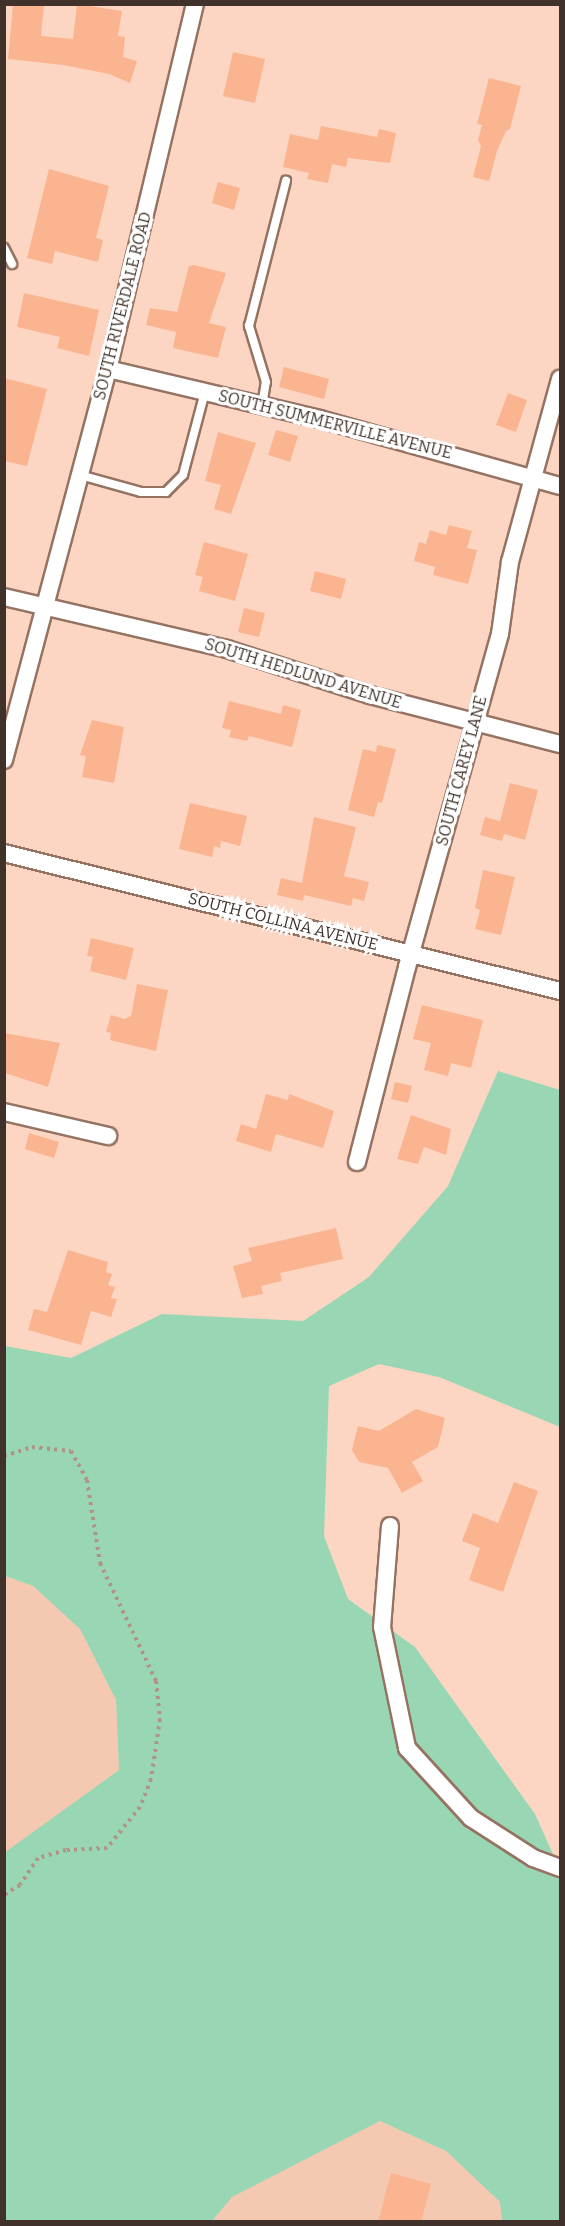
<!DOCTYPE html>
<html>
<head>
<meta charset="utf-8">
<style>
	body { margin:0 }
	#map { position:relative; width:565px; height:2226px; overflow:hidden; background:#fcd6c3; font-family:Bitter,serif }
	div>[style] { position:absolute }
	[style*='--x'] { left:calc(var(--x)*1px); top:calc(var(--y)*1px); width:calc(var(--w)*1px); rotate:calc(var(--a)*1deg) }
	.built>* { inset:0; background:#f4c8b1 }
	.green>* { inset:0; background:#99d6b3 }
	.building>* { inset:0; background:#fab590 }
	.path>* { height:4px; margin-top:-2px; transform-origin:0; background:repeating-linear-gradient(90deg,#b09385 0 3px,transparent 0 7.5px) }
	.roads { filter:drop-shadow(2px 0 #957362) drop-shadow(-2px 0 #957362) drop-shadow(0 2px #957362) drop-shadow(0 -2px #957362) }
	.lane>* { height:8px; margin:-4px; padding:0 4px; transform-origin:4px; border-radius:4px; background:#fff }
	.street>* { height:16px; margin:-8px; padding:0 8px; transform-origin:8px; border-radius:8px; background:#fff }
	span { translate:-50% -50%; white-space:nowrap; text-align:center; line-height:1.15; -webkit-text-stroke:6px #fff; paint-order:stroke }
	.street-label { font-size:16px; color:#40322a }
	.frame { position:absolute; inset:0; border:6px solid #40322a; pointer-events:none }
</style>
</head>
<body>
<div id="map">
	<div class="built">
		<div style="clip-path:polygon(4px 1576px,33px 1586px,80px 1629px,116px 1700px,119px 1770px,5px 1853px)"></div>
		<div style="clip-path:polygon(380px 2121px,446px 2151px,500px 2202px,502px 2221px,212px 2222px,231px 2197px)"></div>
	</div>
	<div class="green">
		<div style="clip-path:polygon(498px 1071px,560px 1090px,560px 1427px,439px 1377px,379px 1364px,329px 1386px,324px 1536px,348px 1599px,415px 1647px,535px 1814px,560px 1870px,560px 2221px,502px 2221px,500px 2202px,446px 2151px,380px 2121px,232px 2197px,212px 2221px,5px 2221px,4px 1853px,119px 1770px,116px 1700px,80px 1629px,33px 1586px,5px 1576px,5px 1346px,71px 1358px,162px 1314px,303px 1321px,369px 1277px,448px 1186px)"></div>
	</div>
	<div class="building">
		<div style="clip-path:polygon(13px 4px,44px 4px,41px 36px,73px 39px,77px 4px,122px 11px,118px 36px,125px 37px,123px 57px,137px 61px,130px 83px,109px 74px,63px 65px,8px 59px)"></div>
		<div style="clip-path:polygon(233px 52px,265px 59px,255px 103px,223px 96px)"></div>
		<div style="clip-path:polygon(489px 78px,521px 86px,510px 129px,506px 131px,497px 151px,489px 181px,473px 177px,481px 146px,478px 140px,482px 125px,477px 124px)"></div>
		<div style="clip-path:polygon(321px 126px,377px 137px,379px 129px,396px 133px,390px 163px,348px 158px,346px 167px,332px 164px,328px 183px,307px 179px,309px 173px,283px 167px,290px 134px,318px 140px)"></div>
		<div style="clip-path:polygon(49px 169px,109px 186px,96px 238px,103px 240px,98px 262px,55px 251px,52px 264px,27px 258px)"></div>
		<div style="clip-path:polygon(218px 182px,240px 188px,234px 210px,212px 203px)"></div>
		<div style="clip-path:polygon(194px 265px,226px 273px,209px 323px,226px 327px,218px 358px,173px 348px,176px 332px,146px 325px,150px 308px,177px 312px,189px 266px)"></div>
		<div style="clip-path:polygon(24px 293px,99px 310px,89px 356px,57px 348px,60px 337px,17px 327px)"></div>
		<div style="clip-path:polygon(284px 367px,329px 379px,324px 399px,279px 387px)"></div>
		<div style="clip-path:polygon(4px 378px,47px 389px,27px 466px,4px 461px)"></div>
		<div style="clip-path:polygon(508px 393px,527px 400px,516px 432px,496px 425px)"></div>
		<div style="clip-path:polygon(276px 430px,298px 436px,290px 462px,268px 455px)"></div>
		<div style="clip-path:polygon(218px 432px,256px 443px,231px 514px,214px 509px,221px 485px,205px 481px)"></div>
		<div style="clip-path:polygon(449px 525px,472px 531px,467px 548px,477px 550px,468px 584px,433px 575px,435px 567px,414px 561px,419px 542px,426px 544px,430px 530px,446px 535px)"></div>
		<div style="clip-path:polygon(204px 542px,248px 554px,235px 601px,199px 591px,203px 577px,195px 575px)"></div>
		<div style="clip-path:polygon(315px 571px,346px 579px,341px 599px,310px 591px)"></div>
		<div style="clip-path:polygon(244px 608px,265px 613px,259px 637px,238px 632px)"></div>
		<div style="clip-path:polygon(229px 701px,281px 714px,283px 705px,301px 710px,292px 747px,249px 736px,247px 741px,229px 737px,231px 730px,222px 728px)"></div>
		<div style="clip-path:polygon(92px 720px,124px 727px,114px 783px,82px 777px,86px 756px,80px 755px)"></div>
		<div style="clip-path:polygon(377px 745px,396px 749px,382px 803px,378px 802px,374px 817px,348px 810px,363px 749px,376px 752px)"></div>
		<div style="clip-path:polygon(510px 783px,538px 790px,525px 840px,504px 834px,502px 841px,480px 835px,485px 817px,500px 821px)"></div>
		<div style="clip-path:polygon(190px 803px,247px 816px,240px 846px,221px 841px,220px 848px,214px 846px,212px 857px,179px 849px)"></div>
		<div style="clip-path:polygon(314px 817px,356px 827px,344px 876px,369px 882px,364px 901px,353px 898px,351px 906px,304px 895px,303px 901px,277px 895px,281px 878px,302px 883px)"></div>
		<div style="clip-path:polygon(483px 870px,515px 877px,501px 935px,475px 929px,480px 910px,475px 908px)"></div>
		<div style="clip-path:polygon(91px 938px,134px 948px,126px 980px,90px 971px,93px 957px,87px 956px)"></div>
		<div style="clip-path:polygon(137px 984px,168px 990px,156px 1051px,110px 1040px,111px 1033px,106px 1032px,111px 1015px,125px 1019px,131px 1016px)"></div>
		<div style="clip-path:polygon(422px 1005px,483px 1020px,471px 1068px,451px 1063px,448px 1076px,424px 1070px,431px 1043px,413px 1039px)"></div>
		<div style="clip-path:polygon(4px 1033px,60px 1043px,48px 1087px,5px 1073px)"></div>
		<div style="clip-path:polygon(395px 1082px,412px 1086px,408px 1103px,391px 1099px)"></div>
		<div style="clip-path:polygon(266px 1094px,288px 1100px,289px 1094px,334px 1111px,323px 1148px,276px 1134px,271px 1152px,236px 1141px,241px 1124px,256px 1129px)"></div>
		<div style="clip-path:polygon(411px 1115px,451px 1129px,446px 1155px,424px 1147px,418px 1164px,397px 1159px)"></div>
		<div style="clip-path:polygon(29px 1133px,59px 1142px,54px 1158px,25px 1149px)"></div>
		<div style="clip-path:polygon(336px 1228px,343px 1259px,280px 1273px,282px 1281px,261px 1286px,263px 1294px,242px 1298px,233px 1266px,252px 1261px,248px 1248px)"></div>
		<div style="clip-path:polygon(68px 1250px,108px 1262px,106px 1272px,112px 1274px,108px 1285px,115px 1287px,111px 1298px,117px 1299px,111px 1317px,91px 1311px,81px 1345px,28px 1330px,34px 1309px,47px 1312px)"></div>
		<div style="clip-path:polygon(416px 1409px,445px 1418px,438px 1447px,412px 1462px,423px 1481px,402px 1493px,388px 1468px,359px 1462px,352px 1450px,358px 1426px,379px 1431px)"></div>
		<div style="clip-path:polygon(514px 1482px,538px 1491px,503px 1592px,469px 1580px,480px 1548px,462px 1541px,473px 1513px,498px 1523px)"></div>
		<div style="clip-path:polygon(391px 2173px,431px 2184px,421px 2222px,378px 2222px)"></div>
	</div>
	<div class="path">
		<div style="--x:4;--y:1456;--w:29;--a:-18"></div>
		<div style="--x:32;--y:1447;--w:39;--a:6"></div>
		<div style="--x:71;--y:1451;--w:33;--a:61"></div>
		<div style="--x:87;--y:1480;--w:84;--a:81.1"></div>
		<div style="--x:100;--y:1563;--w:131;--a:64.6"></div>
		<div style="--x:156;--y:1681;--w:38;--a:84"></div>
		<div style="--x:160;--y:1719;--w:61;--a:98.5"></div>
		<div style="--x:151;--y:1779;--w:30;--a:111"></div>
		<div style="--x:140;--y:1807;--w:53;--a:128.8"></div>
		<div style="--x:107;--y:1848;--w:41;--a:177.2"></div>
		<div style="--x:66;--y:1850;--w:29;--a:164"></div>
		<div style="--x:38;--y:1858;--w:32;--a:124"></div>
		<div style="--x:20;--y:1885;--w:19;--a:148"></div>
	</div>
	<div class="roads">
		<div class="lane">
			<div style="--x:4;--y:248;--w:18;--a:63"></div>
			<div style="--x:262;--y:406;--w:24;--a:-81"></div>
			<div style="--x:266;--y:382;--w:59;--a:-106.9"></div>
			<div style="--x:249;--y:326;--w:150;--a:-75.7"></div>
			<div style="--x:80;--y:475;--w:63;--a:15.6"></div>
			<div style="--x:141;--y:492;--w:25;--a:0"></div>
			<div style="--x:166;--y:492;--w:24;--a:-45"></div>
			<div style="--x:183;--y:475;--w:86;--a:-75.2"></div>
		</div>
		<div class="street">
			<div style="--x:108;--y:369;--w:218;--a:13.3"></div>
			<div style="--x:320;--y:419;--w:249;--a:15.6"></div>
			<div style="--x:4;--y:597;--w:229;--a:13.1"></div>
			<div style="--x:227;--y:649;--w:150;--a:17.8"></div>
			<div style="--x:370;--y:695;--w:196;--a:14.5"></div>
			<div style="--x:4;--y:760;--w:405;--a:-75.1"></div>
			<div style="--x:108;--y:369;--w:375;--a:-76.6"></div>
			<div style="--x:4;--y:853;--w:573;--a:13.94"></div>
			<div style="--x:4;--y:1112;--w:107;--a:13"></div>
			<div style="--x:357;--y:1162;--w:201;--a:-75.6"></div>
			<div style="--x:407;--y:967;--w:346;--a:-74.4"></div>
			<div style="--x:500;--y:634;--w:73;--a:-82.1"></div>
			<div style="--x:510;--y:562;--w:190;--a:-74.7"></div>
			<div style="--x:390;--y:1526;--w:101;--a:94.5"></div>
			<div style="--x:382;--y:1627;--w:124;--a:78.3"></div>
			<div style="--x:407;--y:1748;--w:95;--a:47.6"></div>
			<div style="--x:471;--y:1818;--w:74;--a:32.8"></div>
			<div style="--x:533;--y:1858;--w:29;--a:20"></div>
		</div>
	</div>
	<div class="street-label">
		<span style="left:123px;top:306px;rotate:-76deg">SOUTH RIVERDALE ROAD</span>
		<span style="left:335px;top:425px;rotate:14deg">SOUTH SUMMERVILLE AVENUE</span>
		<span style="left:303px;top:674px;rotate:17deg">SOUTH HEDLUND AVENUE</span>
		<span style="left:462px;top:771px;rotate:-75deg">SOUTH CAREY LANE</span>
		<span style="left:283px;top:922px;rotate:14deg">SOUTH COLLINA AVENUE</span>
	</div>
	<div class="frame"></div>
</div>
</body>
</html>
